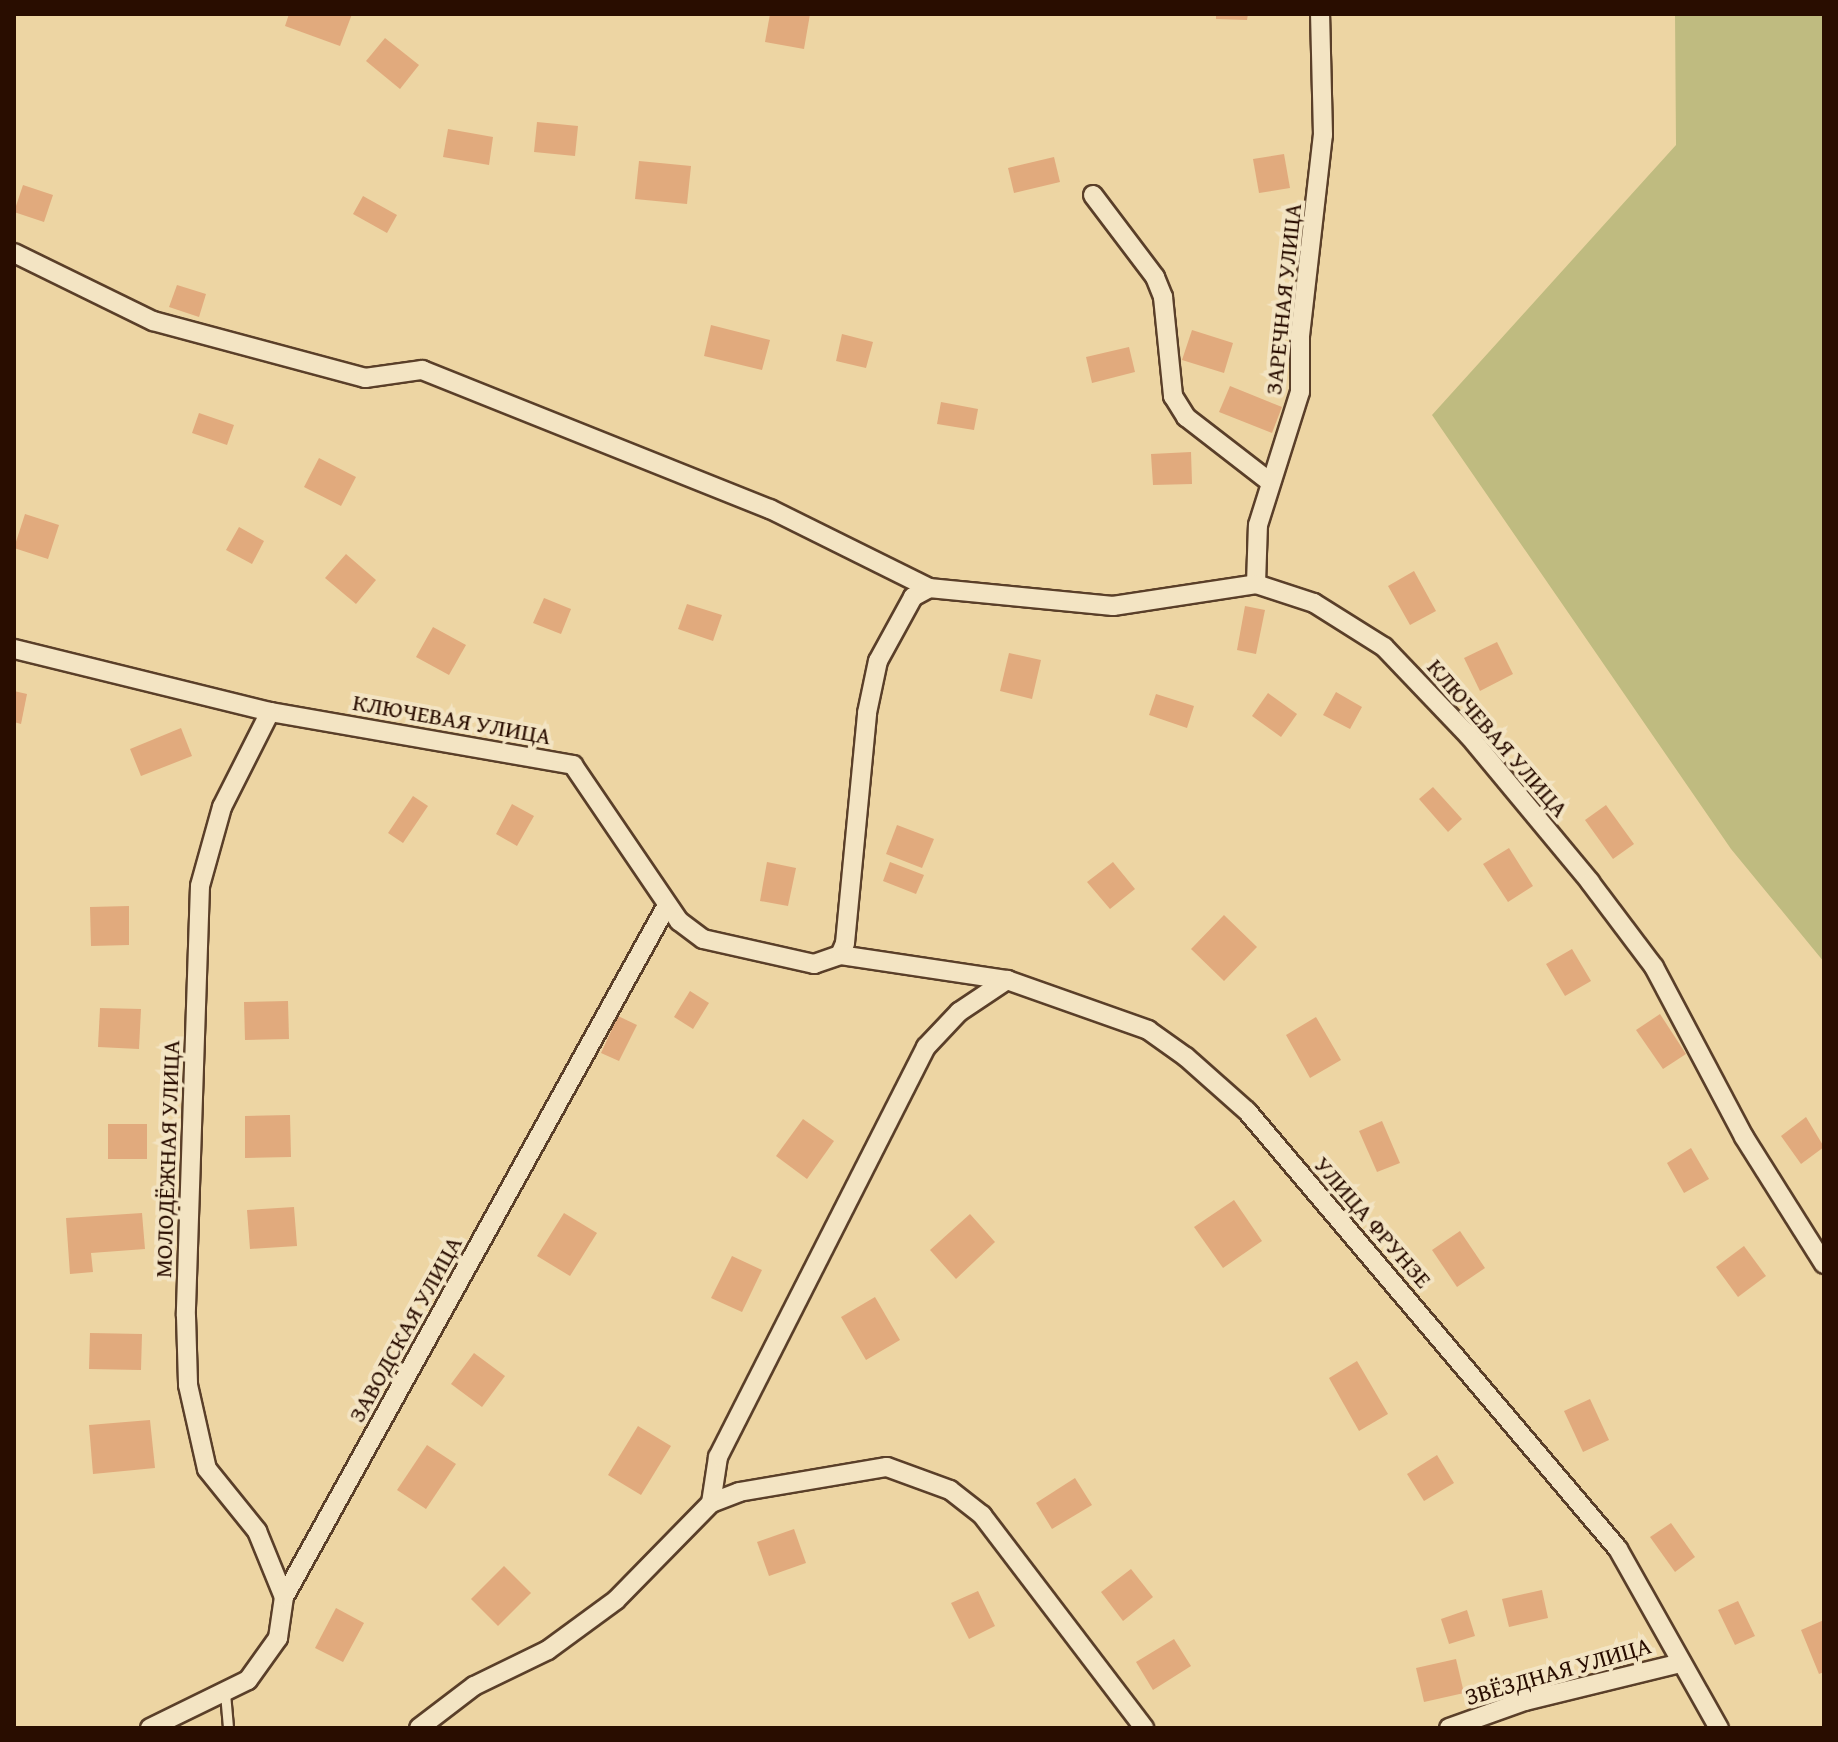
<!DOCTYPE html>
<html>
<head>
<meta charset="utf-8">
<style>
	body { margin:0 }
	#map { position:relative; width:1838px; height:1742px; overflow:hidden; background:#edd5a3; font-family:"Gentium Book Plus",serif }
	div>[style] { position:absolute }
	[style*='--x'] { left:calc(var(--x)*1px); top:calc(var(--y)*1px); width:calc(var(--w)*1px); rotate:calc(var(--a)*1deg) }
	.green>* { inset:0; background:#bfbb80 }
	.building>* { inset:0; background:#e1aa7d }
	.roads { filter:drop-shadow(2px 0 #5a3f29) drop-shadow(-2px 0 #5a3f29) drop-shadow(0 2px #5a3f29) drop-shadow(0 -2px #5a3f29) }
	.service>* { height:9px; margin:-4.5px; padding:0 4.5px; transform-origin:4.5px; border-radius:4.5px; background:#f3e4c3 }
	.minor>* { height:18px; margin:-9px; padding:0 9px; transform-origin:9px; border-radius:9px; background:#f3e4c3 }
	span { translate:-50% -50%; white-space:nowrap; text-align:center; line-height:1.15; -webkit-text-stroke:8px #f3e4c3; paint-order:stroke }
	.street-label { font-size:24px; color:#290d00 }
	.frame { position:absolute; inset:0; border:16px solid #290d00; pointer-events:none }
</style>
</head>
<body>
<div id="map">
	<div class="green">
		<div style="clip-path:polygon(1675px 14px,1824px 14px,1824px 962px,1731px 849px,1432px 415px,1676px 145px)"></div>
	</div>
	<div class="building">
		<div style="clip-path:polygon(289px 14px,352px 14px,340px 46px,285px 26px)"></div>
		<div style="clip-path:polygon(770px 14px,810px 14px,804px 49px,765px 42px)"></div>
		<div style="clip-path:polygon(1216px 14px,1248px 14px,1247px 20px,1216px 19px)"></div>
		<div style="clip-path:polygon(385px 38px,419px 65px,400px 89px,366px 61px)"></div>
		<div style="clip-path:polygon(537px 122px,578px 126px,575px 156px,534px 152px)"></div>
		<div style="clip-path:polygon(448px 129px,493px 137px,489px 165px,443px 157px)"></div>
		<div style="clip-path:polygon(1284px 154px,1290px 188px,1259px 193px,1253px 159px)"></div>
		<div style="clip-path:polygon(1054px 157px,1060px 182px,1014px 193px,1008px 168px)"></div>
		<div style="clip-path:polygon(639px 161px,691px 166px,687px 204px,635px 199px)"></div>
		<div style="clip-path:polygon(23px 185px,53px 195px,44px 222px,14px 212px)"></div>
		<div style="clip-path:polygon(363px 196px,397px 215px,387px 233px,353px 214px)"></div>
		<div style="clip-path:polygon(177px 285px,206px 294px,199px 317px,169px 307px)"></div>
		<div style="clip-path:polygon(711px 325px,770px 340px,762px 370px,704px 356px)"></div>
		<div style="clip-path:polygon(1192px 330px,1233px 343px,1224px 373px,1182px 360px)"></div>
		<div style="clip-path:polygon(842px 334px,873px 342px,866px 368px,836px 361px)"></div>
		<div style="clip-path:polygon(1129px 347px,1135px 372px,1092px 383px,1086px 357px)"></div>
		<div style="clip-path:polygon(1230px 386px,1282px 407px,1272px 433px,1219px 412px)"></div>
		<div style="clip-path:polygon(941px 402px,978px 409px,974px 430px,937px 424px)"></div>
		<div style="clip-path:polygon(199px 413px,234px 425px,227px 445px,192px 433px)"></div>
		<div style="clip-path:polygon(1191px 452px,1192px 484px,1153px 485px,1151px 454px)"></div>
		<div style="clip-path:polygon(319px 458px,356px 477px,341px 506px,304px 487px)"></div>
		<div style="clip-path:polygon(25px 514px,59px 525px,48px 559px,14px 548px)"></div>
		<div style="clip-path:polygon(239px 527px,264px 541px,252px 564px,226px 550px)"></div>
		<div style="clip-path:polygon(346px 554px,376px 580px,356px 604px,325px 578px)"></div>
		<div style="clip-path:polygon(1414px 571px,1436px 611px,1410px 625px,1388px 586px)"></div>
		<div style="clip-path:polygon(544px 598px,571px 609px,561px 634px,533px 623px)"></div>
		<div style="clip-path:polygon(687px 604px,722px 615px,713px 641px,678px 629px)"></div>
		<div style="clip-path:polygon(1245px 606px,1265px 610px,1256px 654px,1237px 650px)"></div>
		<div style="clip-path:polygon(433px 627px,466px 645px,449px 675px,416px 657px)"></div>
		<div style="clip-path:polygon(1497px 642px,1513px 674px,1480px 691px,1464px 658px)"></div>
		<div style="clip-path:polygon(1009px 653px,1041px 660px,1032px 699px,1000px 691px)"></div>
		<div style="clip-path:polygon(14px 691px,27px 694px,21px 724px,14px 722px)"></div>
		<div style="clip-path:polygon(1336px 692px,1362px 707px,1350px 729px,1323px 715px)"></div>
		<div style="clip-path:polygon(1268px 693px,1297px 714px,1281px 737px,1252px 716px)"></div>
		<div style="clip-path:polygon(1156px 694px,1194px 706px,1187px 728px,1149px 715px)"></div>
		<div style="clip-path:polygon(181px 728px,192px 756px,141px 776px,130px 749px)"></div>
		<div style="clip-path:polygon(1433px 787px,1462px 819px,1448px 832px,1419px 799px)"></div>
		<div style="clip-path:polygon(413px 796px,428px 806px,403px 843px,388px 833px)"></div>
		<div style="clip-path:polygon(512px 804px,534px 816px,517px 846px,496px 834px)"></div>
		<div style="clip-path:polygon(1606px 805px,1634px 844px,1613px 859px,1585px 820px)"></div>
		<div style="clip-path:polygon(897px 825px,934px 839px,922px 868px,886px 854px)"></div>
		<div style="clip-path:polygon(1509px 848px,1533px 886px,1508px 902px,1483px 864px)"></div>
		<div style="clip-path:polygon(767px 862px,796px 868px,788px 906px,760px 901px)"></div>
		<div style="clip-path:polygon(890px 862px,924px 875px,916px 894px,883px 881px)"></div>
		<div style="clip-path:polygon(1113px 862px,1135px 889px,1110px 909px,1087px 882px)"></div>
		<div style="clip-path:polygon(129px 906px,129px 945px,91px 946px,90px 907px)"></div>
		<div style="clip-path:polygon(1224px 915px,1257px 947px,1224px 981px,1191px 949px)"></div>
		<div style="clip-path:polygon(1572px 949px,1591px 981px,1565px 996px,1546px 964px)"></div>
		<div style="clip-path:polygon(690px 991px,709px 1003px,693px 1029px,674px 1017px)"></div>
		<div style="clip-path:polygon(288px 1001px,289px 1039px,245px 1040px,244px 1002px)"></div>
		<div style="clip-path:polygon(100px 1008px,141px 1009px,139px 1049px,98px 1047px)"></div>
		<div style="clip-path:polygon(1660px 1014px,1686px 1054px,1663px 1069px,1636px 1030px)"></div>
		<div style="clip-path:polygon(618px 1016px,637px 1025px,619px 1061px,601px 1053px)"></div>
		<div style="clip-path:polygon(1316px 1017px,1341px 1060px,1310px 1078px,1286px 1035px)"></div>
		<div style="clip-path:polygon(290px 1115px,291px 1157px,245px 1158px,245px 1116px)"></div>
		<div style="clip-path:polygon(1806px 1117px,1824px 1147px,1801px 1164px,1781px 1136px)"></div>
		<div style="clip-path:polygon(803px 1119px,834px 1141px,807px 1179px,776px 1156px)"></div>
		<div style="clip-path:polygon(1382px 1121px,1400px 1163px,1377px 1172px,1359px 1131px)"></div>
		<div style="clip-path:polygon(108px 1124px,147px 1124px,147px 1159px,108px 1159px)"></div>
		<div style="clip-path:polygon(1691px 1148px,1709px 1179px,1684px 1193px,1667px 1163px)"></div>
		<div style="clip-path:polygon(1234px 1200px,1262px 1241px,1223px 1268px,1194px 1227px)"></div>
		<div style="clip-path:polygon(294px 1207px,297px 1246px,250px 1249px,247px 1210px)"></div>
		<div style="clip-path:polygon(142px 1213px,145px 1249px,91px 1253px,93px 1272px,70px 1274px,66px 1218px)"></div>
		<div style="clip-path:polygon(564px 1213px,597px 1233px,570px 1276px,537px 1256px)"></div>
		<div style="clip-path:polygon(970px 1214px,995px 1242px,956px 1279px,930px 1250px)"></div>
		<div style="clip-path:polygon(1460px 1231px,1485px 1268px,1457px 1287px,1432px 1250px)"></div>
		<div style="clip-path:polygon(1744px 1246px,1766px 1276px,1738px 1297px,1716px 1267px)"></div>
		<div style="clip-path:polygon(732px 1256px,762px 1270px,742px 1312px,711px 1298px)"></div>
		<div style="clip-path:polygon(875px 1297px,900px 1340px,866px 1360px,841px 1317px)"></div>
		<div style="clip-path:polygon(90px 1333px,142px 1334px,141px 1370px,89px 1369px)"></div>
		<div style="clip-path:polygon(474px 1353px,505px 1376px,482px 1407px,451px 1384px)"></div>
		<div style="clip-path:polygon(1357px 1361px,1388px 1414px,1359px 1431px,1329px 1378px)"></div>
		<div style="clip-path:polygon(1590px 1399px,1609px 1440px,1583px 1452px,1564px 1411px)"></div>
		<div style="clip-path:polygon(150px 1420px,155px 1468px,93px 1474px,89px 1425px)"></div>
		<div style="clip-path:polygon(638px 1426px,671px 1446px,641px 1495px,608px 1475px)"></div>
		<div style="clip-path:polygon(427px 1445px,456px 1464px,426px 1509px,397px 1490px)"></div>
		<div style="clip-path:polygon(1437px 1455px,1454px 1483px,1424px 1501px,1407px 1474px)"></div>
		<div style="clip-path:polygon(1075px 1478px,1092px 1505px,1052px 1529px,1036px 1503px)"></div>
		<div style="clip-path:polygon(1671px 1523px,1695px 1557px,1675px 1572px,1650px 1537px)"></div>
		<div style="clip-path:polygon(794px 1529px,806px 1563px,769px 1576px,757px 1542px)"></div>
		<div style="clip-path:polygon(504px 1566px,531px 1593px,498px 1626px,471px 1599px)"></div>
		<div style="clip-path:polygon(1131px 1569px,1153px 1597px,1123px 1621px,1101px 1592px)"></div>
		<div style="clip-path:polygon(1542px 1590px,1548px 1618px,1509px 1627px,1502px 1599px)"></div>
		<div style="clip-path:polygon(978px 1591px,995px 1626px,969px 1639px,951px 1603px)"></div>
		<div style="clip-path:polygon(1738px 1601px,1755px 1636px,1735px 1645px,1718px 1610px)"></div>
		<div style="clip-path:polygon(336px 1608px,364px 1623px,343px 1662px,315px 1648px)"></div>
		<div style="clip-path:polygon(1467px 1610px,1475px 1636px,1449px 1644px,1441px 1619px)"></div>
		<div style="clip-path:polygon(1824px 1620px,1824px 1672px,1819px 1674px,1801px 1630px)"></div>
		<div style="clip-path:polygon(1174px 1639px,1191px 1666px,1153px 1690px,1136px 1662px)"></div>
		<div style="clip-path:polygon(1456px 1659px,1464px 1693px,1424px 1702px,1416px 1668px)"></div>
	</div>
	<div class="roads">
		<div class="service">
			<div style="--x:225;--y:1693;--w:35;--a:85"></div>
		</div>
		<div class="minor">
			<div style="--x:1093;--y:195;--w:103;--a:52.9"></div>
			<div style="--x:1155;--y:277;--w:22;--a:68"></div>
			<div style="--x:1163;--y:297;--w:100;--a:84.2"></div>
			<div style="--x:1173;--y:396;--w:25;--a:58"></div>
			<div style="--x:1186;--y:417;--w:106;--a:37.7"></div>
			<div style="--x:14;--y:253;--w:155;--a:26.1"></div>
			<div style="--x:153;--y:321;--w:220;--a:15"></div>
			<div style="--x:365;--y:378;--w:58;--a:-8"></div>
			<div style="--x:422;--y:370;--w:375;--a:21.8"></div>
			<div style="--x:770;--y:509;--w:178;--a:26.4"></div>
			<div style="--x:1256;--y:584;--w:59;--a:-88.1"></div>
			<div style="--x:1258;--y:525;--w:139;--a:-72.5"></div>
			<div style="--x:1300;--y:392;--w:56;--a:-90"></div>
			<div style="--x:1300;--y:336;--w:202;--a:-83.5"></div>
			<div style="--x:1323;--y:135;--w:121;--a:-91.4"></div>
			<div style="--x:14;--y:649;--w:264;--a:13.8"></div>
			<div style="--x:270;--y:712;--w:308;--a:9.9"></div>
			<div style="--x:573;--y:765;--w:189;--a:55.8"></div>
			<div style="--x:679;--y:921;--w:30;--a:37"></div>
			<div style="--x:703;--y:939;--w:114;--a:12.7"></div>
			<div style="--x:814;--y:964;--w:28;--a:-19"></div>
			<div style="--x:840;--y:955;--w:13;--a:-67"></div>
			<div style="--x:845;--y:943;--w:231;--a:-84.5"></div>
			<div style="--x:867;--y:713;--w:53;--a:-78.1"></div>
			<div style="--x:878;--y:661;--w:73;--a:-61.3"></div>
			<div style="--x:913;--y:597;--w:18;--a:-29"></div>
			<div style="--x:929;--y:588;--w:185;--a:5.6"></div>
			<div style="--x:1113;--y:606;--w:145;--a:-8.7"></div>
			<div style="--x:1256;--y:584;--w:61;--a:18.1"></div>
			<div style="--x:1314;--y:603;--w:83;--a:32.2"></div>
			<div style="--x:1384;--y:647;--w:123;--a:46.3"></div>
			<div style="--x:1469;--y:736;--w:190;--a:50.3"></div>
			<div style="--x:1590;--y:882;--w:106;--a:53"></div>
			<div style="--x:1654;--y:967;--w:192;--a:62.1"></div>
			<div style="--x:1744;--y:1137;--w:150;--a:57.8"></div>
			<div style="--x:270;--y:712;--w:106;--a:116.8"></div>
			<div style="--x:222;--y:807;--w:82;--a:105.6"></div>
			<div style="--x:200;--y:886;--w:430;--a:91.9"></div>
			<div style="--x:186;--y:1316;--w:69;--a:88.3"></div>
			<div style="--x:188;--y:1385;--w:86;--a:77.3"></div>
			<div style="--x:207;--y:1469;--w:80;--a:51.1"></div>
			<div style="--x:257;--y:1531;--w:71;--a:67.8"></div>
			<div style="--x:840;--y:955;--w:169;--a:8.5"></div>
			<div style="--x:1007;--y:980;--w:150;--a:19.5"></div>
			<div style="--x:1148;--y:1030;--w:47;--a:35.4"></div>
			<div style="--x:1186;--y:1057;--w:81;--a:41.5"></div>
			<div style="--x:1247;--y:1111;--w:574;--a:49.73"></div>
			<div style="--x:1618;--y:1549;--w:206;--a:60.6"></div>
			<div style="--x:711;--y:1503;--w:47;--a:-81.3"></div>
			<div style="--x:718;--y:1457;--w:460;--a:-63.1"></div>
			<div style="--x:926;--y:1047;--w:48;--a:-46.7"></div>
			<div style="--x:959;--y:1012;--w:58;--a:-33.7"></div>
			<div style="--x:150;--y:1728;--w:109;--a:-26.1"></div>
			<div style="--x:248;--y:1680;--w:52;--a:-54.5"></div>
			<div style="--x:278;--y:1638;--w:41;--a:-81.7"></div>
			<div style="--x:284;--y:1597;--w:789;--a:-61.03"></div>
			<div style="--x:419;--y:1728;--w:69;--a:-37.4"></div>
			<div style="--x:474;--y:1686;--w:82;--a:-25.9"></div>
			<div style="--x:548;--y:1650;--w:84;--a:-36.3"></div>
			<div style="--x:616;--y:1600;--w:136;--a:-45.6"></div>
			<div style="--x:711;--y:1503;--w:30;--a:-21"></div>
			<div style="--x:739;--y:1492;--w:150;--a:-9.6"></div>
			<div style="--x:887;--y:1467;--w:67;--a:20.1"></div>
			<div style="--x:950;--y:1490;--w:41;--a:38"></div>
			<div style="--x:982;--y:1515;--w:268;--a:52.7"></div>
			<div style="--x:1449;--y:1728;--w:81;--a:-19.6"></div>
			<div style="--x:1525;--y:1701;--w:161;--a:-13.7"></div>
		</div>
	</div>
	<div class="street-label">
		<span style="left:1283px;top:299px;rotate:-84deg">ЗАРЕЧНАЯ УЛИЦА</span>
		<span style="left:452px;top:719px;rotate:10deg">КЛЮЧЕВАЯ УЛИЦА</span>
		<span style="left:1498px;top:738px;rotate:49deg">КЛЮЧЕВАЯ УЛИЦА</span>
		<span style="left:167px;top:1159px;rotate:-88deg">МОЛОДЁЖНАЯ УЛИЦА</span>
		<span style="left:1373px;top:1222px;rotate:49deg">УЛИЦА ФРУНЗЕ</span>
		<span style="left:405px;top:1329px;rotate:-61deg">ЗАВОДСКАЯ УЛИЦА</span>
		<span style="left:1558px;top:1671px;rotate:-16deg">ЗВЁЗДНАЯ УЛИЦА</span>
	</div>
	<div class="frame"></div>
</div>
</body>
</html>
